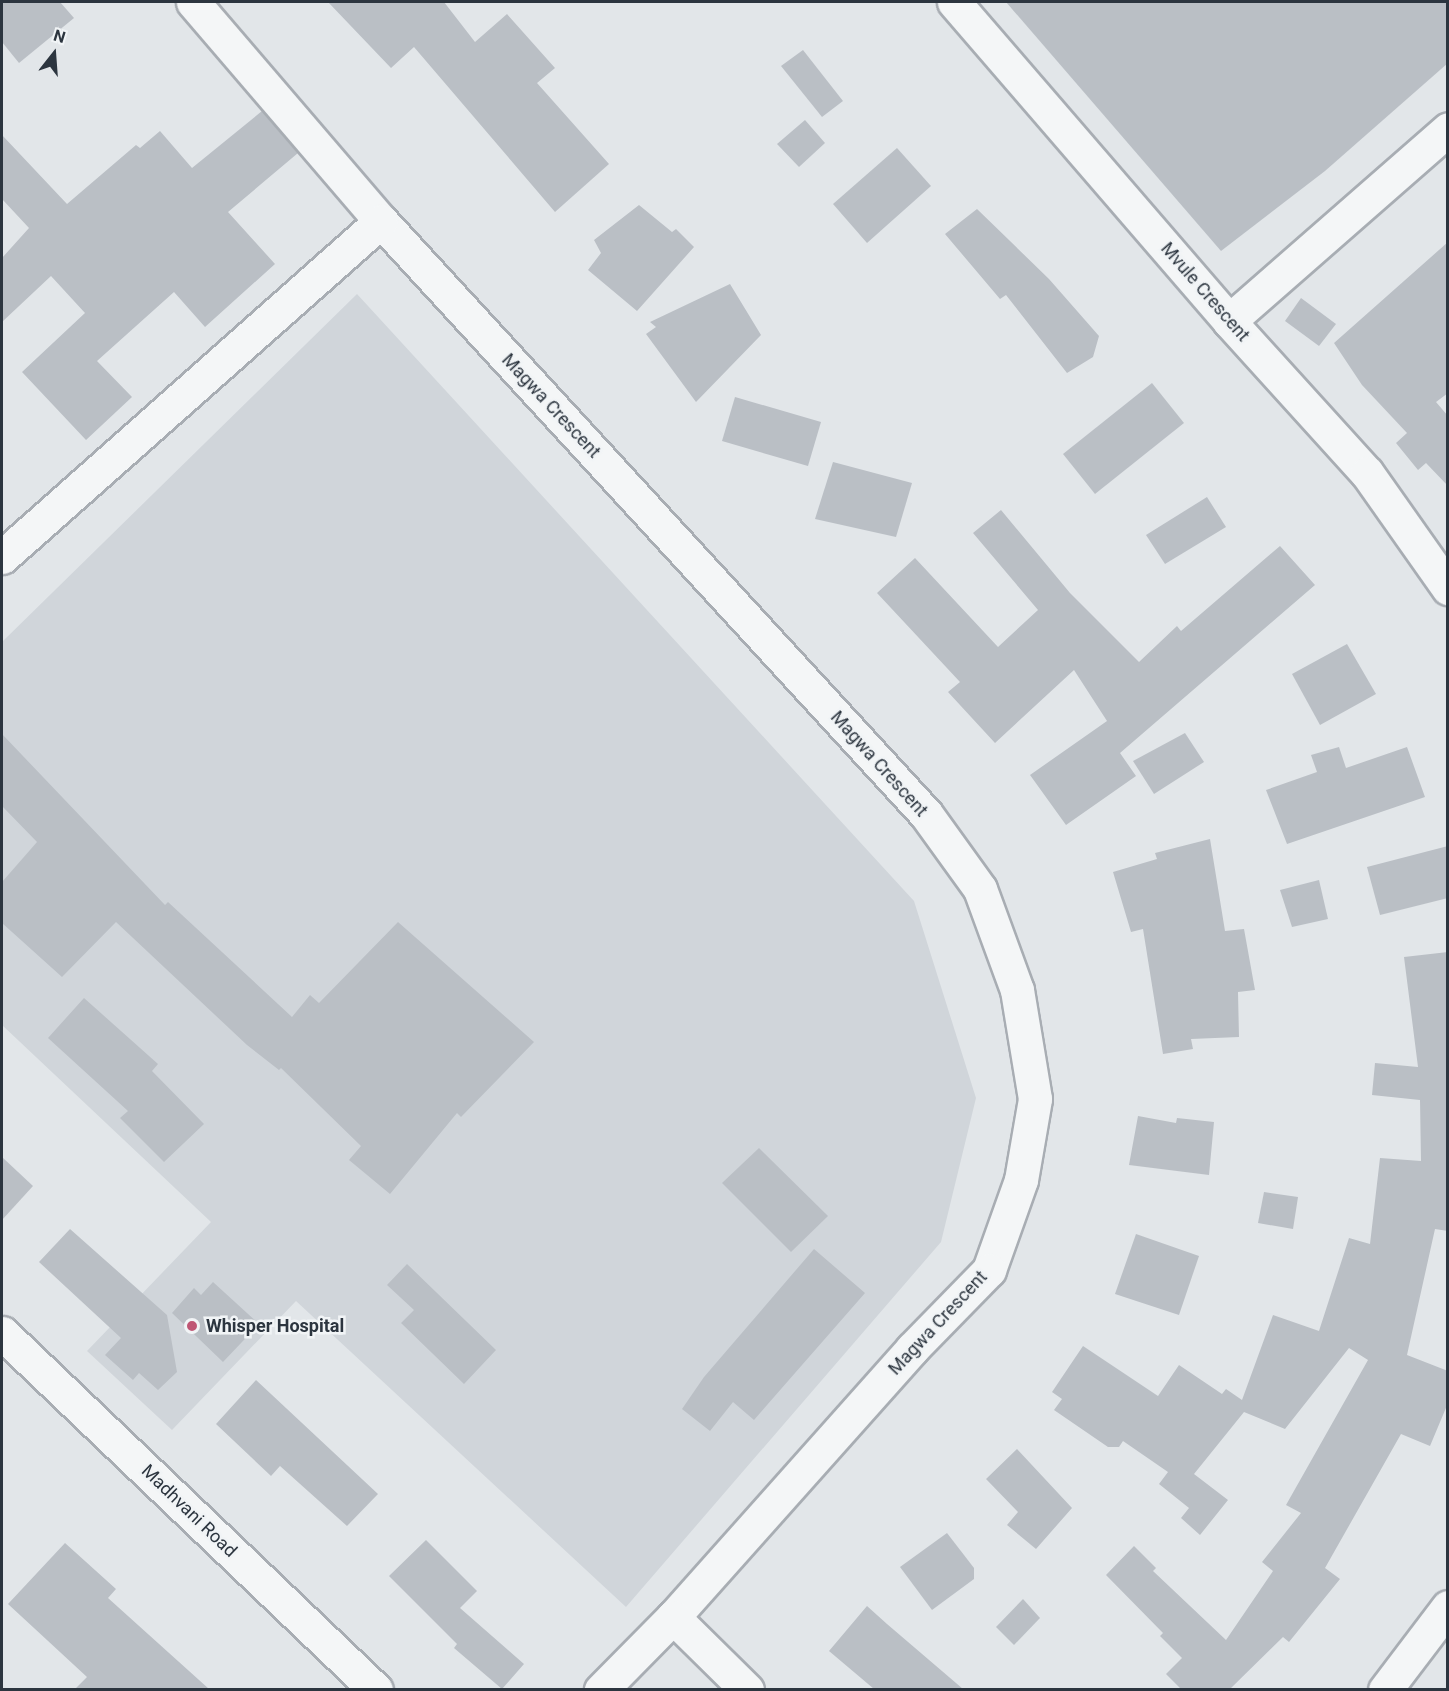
<!DOCTYPE html>
<html>
<head>
<meta charset="utf-8">
<style>
	body { margin:0 }
	#map { position:relative; width:1449px; height:1691px; overflow:hidden; background:#e2e6e9; font-family:Roboto,sans-serif }
	div>[style] { position:absolute }
	[style*='--x'] { left:calc(var(--x)*1px); top:calc(var(--y)*1px); width:calc(var(--w)*1px); rotate:calc(var(--a)*1deg) }
	.built>* { inset:0; background:#d0d5da }
	.building>* { inset:0; background:#babfc5 }
	.roads { filter:drop-shadow(2px 0 #a8adb3) drop-shadow(-2px 0 #a8adb3) drop-shadow(0 2px #a8adb3) drop-shadow(0 -2px #a8adb3) }
	.minor>* { height:33px; margin:-16.5px; padding:0 16.5px; transform-origin:16.5px; border-radius:16.5px; background:#f4f6f7 }
	.dots>* { width:16px; height:16px; translate:-50% -50%; box-sizing:border-box; border:3px solid #f1f4f6; border-radius:50% }
	span { translate:-50% -50%; white-space:nowrap; text-align:center; line-height:1.15; -webkit-text-stroke:5px #f1f4f6; paint-order:stroke }
	.street-label { font-size:18px; color:#2c353f }
	.poi-label { font-size:18px; color:#2c353f; font-weight:700 }
	.left { translate:0 -50%; text-align:left }
	.frame { position:absolute; inset:0; border:3px solid #2c353f; pointer-events:none }
	.north { position:absolute; left:24px; top:24px; width:60px; height:60px; -webkit-text-stroke:4px #f1f4f6; paint-order:stroke; rotate:17deg; font-size:16px; font-weight:700; line-height:24px; text-align:center; color:#2c353f }
	.north::after { content:''; display:block; margin:auto; width:21px; height:27px; background:#2c353f; clip-path:polygon(50% 0,100% 100%,50% 72%,0 100%) }
</style>
</head>
<body>
<div id="map">
	<div class="built">
		<div style="clip-path:polygon(357px 294px,914px 901px,976px 1098px,941px 1242px,626px 1607px,296px 1301px,172px 1430px,87px 1351px,211px 1222px,2px 1025px,2px 642px)"></div>
	</div>
	<div class="building">
		<div style="clip-path:polygon(2px 2px,60px 2px,74px 18px,19px 63px,2px 42px)"></div>
		<div style="clip-path:polygon(328px 2px,444px 2px,475px 42px,507px 14px,555px 68px,537px 83px,609px 164px,555px 212px,414px 47px,391px 68px)"></div>
		<div style="clip-path:polygon(1006px 2px,1448px 2px,1448px 63px,1325px 171px,1221px 251px)"></div>
		<div style="clip-path:polygon(803px 50px,843px 101px,822px 117px,781px 66px)"></div>
		<div style="clip-path:polygon(262px 111px,298px 153px,228px 212px,275px 264px,205px 327px,174px 292px,97px 361px,132px 397px,86px 440px,22px 372px,85px 313px,51px 276px,2px 322px,2px 258px,29px 228px,2px 199px,2px 135px,67px 204px,136px 145px,140px 148px,160px 131px,192px 168px)"></div>
		<div style="clip-path:polygon(805px 120px,825px 143px,799px 167px,777px 144px)"></div>
		<div style="clip-path:polygon(897px 148px,931px 186px,867px 243px,833px 204px)"></div>
		<div style="clip-path:polygon(639px 205px,672px 232px,676px 229px,694px 247px,637px 311px,588px 270px,601px 253px,594px 240px)"></div>
		<div style="clip-path:polygon(977px 209px,1049px 279px,1099px 336px,1093px 357px,1067px 373px,1006px 295px,1000px 299px,945px 234px)"></div>
		<div style="clip-path:polygon(1448px 242px,1448px 393px,1436px 402px,1448px 416px,1448px 486px,1426px 463px,1418px 470px,1396px 443px,1407px 433px,1362px 385px,1334px 343px)"></div>
		<div style="clip-path:polygon(730px 284px,761px 335px,696px 402px,646px 334px,656px 327px,650px 322px)"></div>
		<div style="clip-path:polygon(1301px 298px,1336px 324px,1319px 346px,1285px 321px)"></div>
		<div style="clip-path:polygon(1152px 383px,1184px 423px,1095px 494px,1063px 454px)"></div>
		<div style="clip-path:polygon(735px 397px,821px 422px,808px 466px,722px 441px)"></div>
		<div style="clip-path:polygon(833px 462px,912px 483px,896px 537px,815px 519px)"></div>
		<div style="clip-path:polygon(1207px 497px,1226px 527px,1165px 564px,1146px 535px)"></div>
		<div style="clip-path:polygon(1001px 510px,1070px 593px,1139px 662px,1177px 626px,1181px 631px,1280px 546px,1315px 585px,1120px 753px,1136px 776px,1066px 825px,1030px 775px,1107px 721px,1074px 670px,995px 743px,948px 692px,960px 682px,877px 593px,915px 558px,998px 647px,1038px 610px,973px 533px)"></div>
		<div style="clip-path:polygon(1347px 644px,1376px 694px,1320px 725px,1292px 674px)"></div>
		<div style="clip-path:polygon(1185px 733px,1204px 762px,1154px 794px,1133px 761px)"></div>
		<div style="clip-path:polygon(2px 734px,165px 905px,168px 902px,292px 1017px,310px 995px,319px 1003px,398px 922px,534px 1042px,461px 1117px,457px 1113px,390px 1194px,349px 1160px,361px 1146px,281px 1068px,279px 1070px,247px 1045px,116px 922px,62px 977px,2px 923px,2px 882px,37px 842px,2px 806px)"></div>
		<div style="clip-path:polygon(1339px 747px,1346px 768px,1407px 747px,1425px 797px,1287px 844px,1266px 790px,1317px 772px,1311px 755px)"></div>
		<div style="clip-path:polygon(1210px 839px,1225px 931px,1244px 929px,1255px 990px,1238px 992px,1239px 1037px,1191px 1039px,1193px 1049px,1163px 1054px,1143px 929px,1131px 932px,1113px 872px,1157px 859px,1155px 853px)"></div>
		<div style="clip-path:polygon(1448px 846px,1448px 898px,1380px 915px,1367px 867px)"></div>
		<div style="clip-path:polygon(1319px 880px,1328px 919px,1292px 927px,1280px 890px)"></div>
		<div style="clip-path:polygon(1448px 952px,1448px 1231px,1435px 1229px,1407px 1355px,1448px 1371px,1448px 1403px,1430px 1446px,1401px 1434px,1325px 1568px,1340px 1579px,1289px 1642px,1283px 1637px,1230px 1689px,1181px 1689px,1166px 1674px,1182px 1658px,1160px 1636px,1163px 1633px,1106px 1575px,1134px 1546px,1156px 1568px,1153px 1571px,1226px 1640px,1273px 1571px,1262px 1562px,1301px 1513px,1286px 1505px,1368px 1360px,1349px 1348px,1285px 1429px,1244px 1412px,1194px 1474px,1228px 1500px,1200px 1535px,1181px 1518px,1189px 1508px,1159px 1484px,1168px 1472px,1123px 1441px,1119px 1447px,1108px 1447px,1054px 1410px,1062px 1399px,1052px 1392px,1083px 1346px,1158px 1396px,1179px 1365px,1222px 1394px,1226px 1389px,1242px 1400px,1273px 1315px,1319px 1331px,1349px 1238px,1370px 1244px,1380px 1158px,1421px 1161px,1420px 1100px,1372px 1095px,1375px 1063px,1418px 1067px,1404px 957px)"></div>
		<div style="clip-path:polygon(84px 998px,158px 1064px,152px 1071px,204px 1124px,164px 1162px,120px 1118px,128px 1111px,48px 1038px)"></div>
		<div style="clip-path:polygon(1138px 1116px,1176px 1123px,1177px 1118px,1214px 1122px,1209px 1175px,1129px 1165px)"></div>
		<div style="clip-path:polygon(759px 1148px,828px 1216px,791px 1252px,722px 1183px)"></div>
		<div style="clip-path:polygon(2px 1157px,33px 1186px,2px 1220px)"></div>
		<div style="clip-path:polygon(1264px 1192px,1298px 1197px,1293px 1229px,1258px 1223px)"></div>
		<div style="clip-path:polygon(70px 1229px,167px 1315px,177px 1372px,158px 1390px,139px 1373px,133px 1380px,105px 1355px,121px 1338px,39px 1262px)"></div>
		<div style="clip-path:polygon(1136px 1234px,1199px 1256px,1179px 1315px,1115px 1294px)"></div>
		<div style="clip-path:polygon(814px 1249px,865px 1293px,754px 1420px,733px 1402px,710px 1431px,682px 1409px,704px 1377px)"></div>
		<div style="clip-path:polygon(407px 1264px,496px 1350px,464px 1384px,401px 1323px,414px 1310px,387px 1285px)"></div>
		<div style="clip-path:polygon(213px 1282px,259px 1324px,223px 1362px,172px 1313px,194px 1288px,201px 1295px)"></div>
		<div style="clip-path:polygon(256px 1380px,378px 1494px,347px 1526px,280px 1466px,271px 1476px,216px 1424px)"></div>
		<div style="clip-path:polygon(1017px 1449px,1072px 1508px,1036px 1549px,1007px 1525px,1018px 1512px,986px 1479px)"></div>
		<div style="clip-path:polygon(947px 1533px,974px 1568px,974px 1579px,932px 1610px,900px 1567px)"></div>
		<div style="clip-path:polygon(426px 1540px,477px 1591px,460px 1608px,524px 1664px,502px 1689px,454px 1648px,457px 1644px,389px 1576px)"></div>
		<div style="clip-path:polygon(65px 1543px,116px 1589px,108px 1598px,209px 1689px,75px 1689px,87px 1677px,8px 1604px)"></div>
		<div style="clip-path:polygon(1023px 1599px,1040px 1618px,1014px 1645px,996px 1627px)"></div>
		<div style="clip-path:polygon(867px 1606px,887px 1624px,963px 1689px,874px 1689px,829px 1651px)"></div>
	</div>
	<div class="roads">
		<div class="minor">
			<div style="--x:193;--y:2;--w:289;--a:49.4"></div>
			<div style="--x:381;--y:221;--w:805;--a:47.42"></div>
			<div style="--x:926;--y:814;--w:92;--a:54.2"></div>
			<div style="--x:980;--y:889;--w:108;--a:69.9"></div>
			<div style="--x:1017;--y:990;--w:110;--a:80.6"></div>
			<div style="--x:1035;--y:1099;--w:82;--a:99.8"></div>
			<div style="--x:1021;--y:1180;--w:96;--a:109.6"></div>
			<div style="--x:989;--y:1270;--w:110;--a:134.3"></div>
			<div style="--x:912;--y:1349;--w:359;--a:131.7"></div>
			<div style="--x:673;--y:1617;--w:103;--a:134.6"></div>
			<div style="--x:954;--y:2;--w:421;--a:49.2"></div>
			<div style="--x:1229;--y:321;--w:205;--a:47.8"></div>
			<div style="--x:1367;--y:473;--w:141;--a:54.8"></div>
			<div style="--x:1229;--y:321;--w:291;--a:-41.2"></div>
			<div style="--x:2;--y:557;--w:506;--a:-41.56"></div>
			<div style="--x:2;--y:1333;--w:517;--a:43.67"></div>
			<div style="--x:673;--y:1617;--w:104;--a:44.6"></div>
			<div style="--x:1385;--y:1690;--w:104;--a:-52.8"></div>
		</div>
	</div>
	<div class="dots">
		<div style="left:192px;top:1326px;background:#bf5674"></div>
	</div>
	<div class="street-label">
		<span style="left:1205px;top:292px;rotate:49deg">Mvule Crescent</span>
		<span style="left:551px;top:406px;rotate:47deg">Magwa Crescent</span>
		<span style="left:879px;top:764px;rotate:48deg">Magwa Crescent</span>
		<span style="left:938px;top:1323px;rotate:-47deg">Magwa Crescent</span>
		<span style="left:189px;top:1511px;rotate:44deg">Madhvani Road</span>
	</div>
	<div class="poi-label">
		<span class="left" style="left:206px;top:1326px">Whisper Hospital</span>
	</div>
	<div class="frame"></div>
	<div class="north">N</div>
</div>
</body>
</html>
